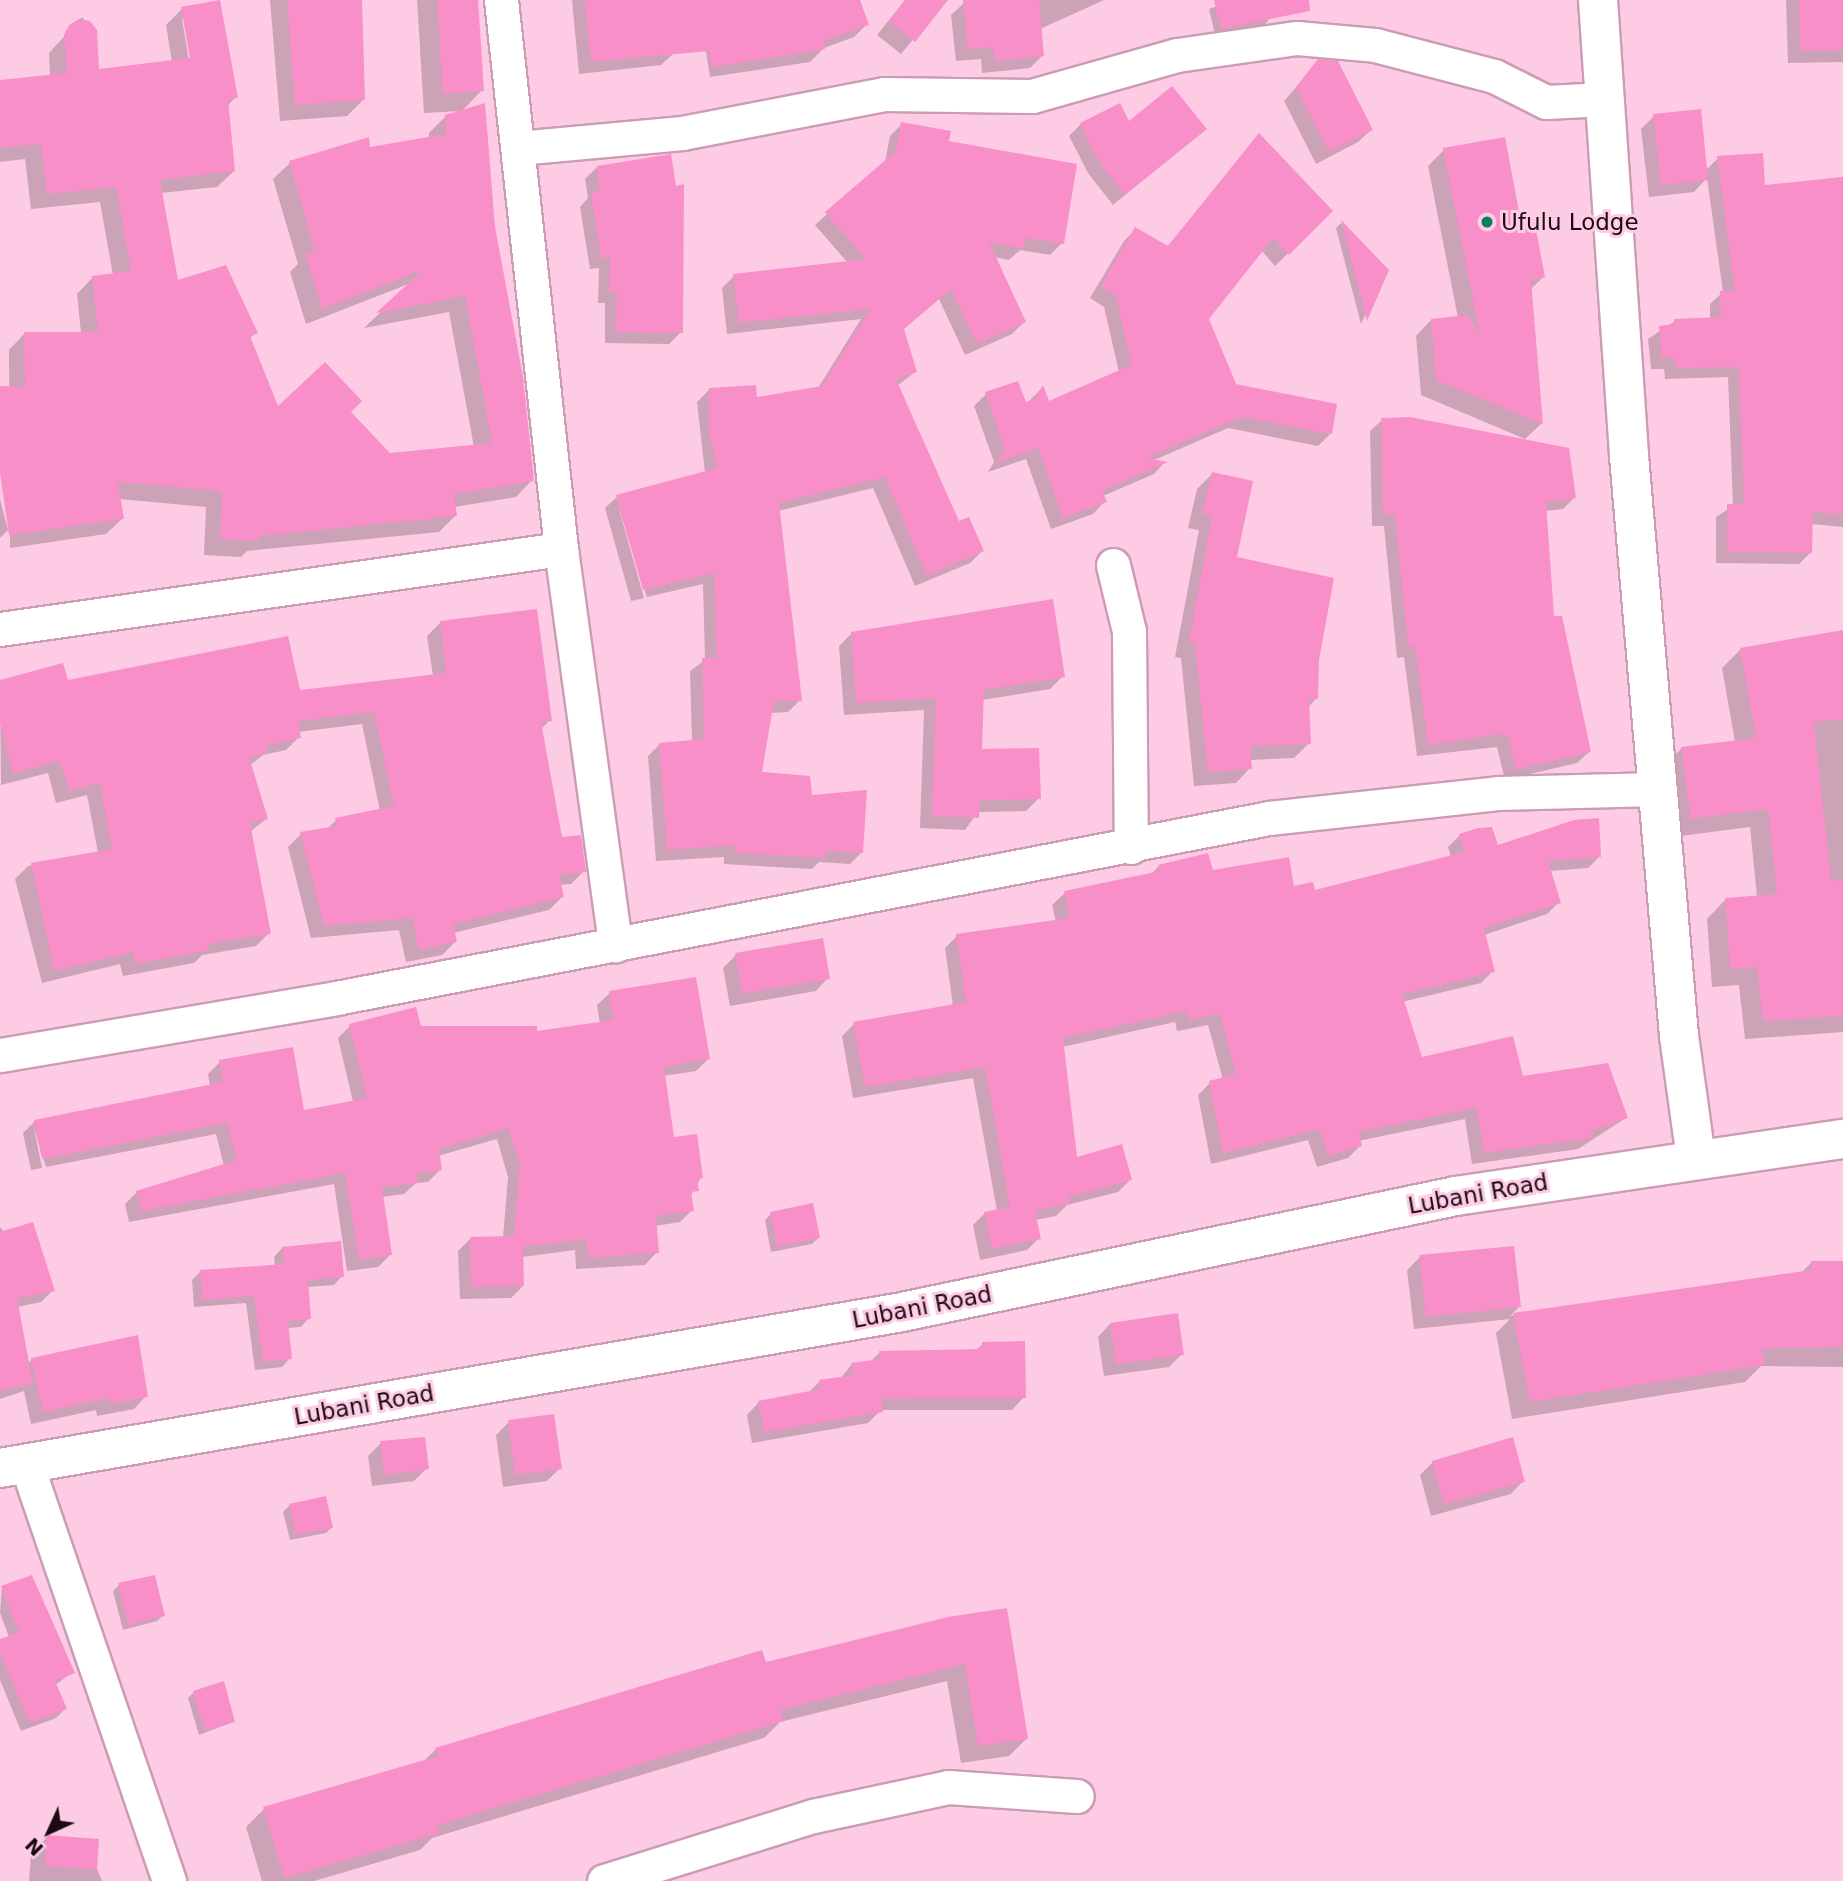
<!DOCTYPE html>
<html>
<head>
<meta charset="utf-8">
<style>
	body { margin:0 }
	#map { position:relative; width:1843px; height:1881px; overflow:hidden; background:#fecbe4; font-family:"DejaVu Sans",sans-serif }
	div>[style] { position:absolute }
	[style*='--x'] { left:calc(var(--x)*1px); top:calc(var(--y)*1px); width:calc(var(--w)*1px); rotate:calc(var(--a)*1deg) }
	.shadow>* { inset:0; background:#0003 }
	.building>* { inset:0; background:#f98fc8 }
	.roads { filter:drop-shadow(2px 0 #cc9cb4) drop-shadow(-2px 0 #cc9cb4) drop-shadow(0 2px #cc9cb4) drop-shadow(0 -2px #cc9cb4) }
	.street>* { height:33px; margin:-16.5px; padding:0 16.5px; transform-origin:16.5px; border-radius:16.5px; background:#fff }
	.secondary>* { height:38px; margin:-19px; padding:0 19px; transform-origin:19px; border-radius:19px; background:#fff }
	.dots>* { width:19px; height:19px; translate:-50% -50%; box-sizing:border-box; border:4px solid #fecbe4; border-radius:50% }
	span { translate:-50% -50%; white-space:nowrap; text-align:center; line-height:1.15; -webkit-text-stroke:6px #fecbe4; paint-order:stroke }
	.poi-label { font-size:23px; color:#1c0b14 }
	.left { translate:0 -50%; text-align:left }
	.street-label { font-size:23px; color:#1c0b14 }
	.north { position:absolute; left:14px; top:1797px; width:70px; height:70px; -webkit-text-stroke:5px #fecbe4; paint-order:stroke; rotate:225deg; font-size:19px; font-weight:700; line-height:28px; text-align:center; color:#1c0b14 }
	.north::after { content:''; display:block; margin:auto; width:24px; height:32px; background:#1c0b14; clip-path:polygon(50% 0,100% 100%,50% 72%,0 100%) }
</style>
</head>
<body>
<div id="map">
	<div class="shadow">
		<div style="clip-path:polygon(270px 0,361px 0,364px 99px,347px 116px,280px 121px)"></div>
		<div style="clip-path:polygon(417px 0,476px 0,482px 90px,462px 111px,424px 113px)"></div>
		<div style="clip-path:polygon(660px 0,673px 54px,661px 65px,579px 74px,572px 0)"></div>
		<div style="clip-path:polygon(698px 0,859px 0,867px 24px,854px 37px,824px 48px,810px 62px,710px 77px)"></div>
		<div style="clip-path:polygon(905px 0,946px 0,901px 54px,877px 35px)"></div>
		<div style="clip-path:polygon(993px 0,1104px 0,1040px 29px,1043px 55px,1030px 68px,982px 73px,981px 59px,956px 61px,951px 15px,964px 3px)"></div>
		<div style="clip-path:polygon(1234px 0,1264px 0,1268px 21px,1262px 27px,1215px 34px,1209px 9px)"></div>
		<div style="clip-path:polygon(1786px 0,1843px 0,1843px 62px,1788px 63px)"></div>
		<div style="clip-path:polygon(evenodd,182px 9px,236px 97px,227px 106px,234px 171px,217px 187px,161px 193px,177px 282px,256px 333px,249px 339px,277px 409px,348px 412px,389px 455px,474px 447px,449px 312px,364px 328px,411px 283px,306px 324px,290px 272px,298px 264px,273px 179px,290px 163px,429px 139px,429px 133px,446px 116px,493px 227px,532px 480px,516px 497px,454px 507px,455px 516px,439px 532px,247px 551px,241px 557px,204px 555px,206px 507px,119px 499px,123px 518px,106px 534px,10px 548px,9px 350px,25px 333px,81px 333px,77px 294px,93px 277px,113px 275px,100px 202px,31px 209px,25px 159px,0 162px,0 82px,50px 76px,49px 53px,82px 17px,97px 36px,97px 71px,172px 62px,166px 25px,182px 9px,182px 19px,185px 19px,194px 66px,190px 67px,182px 19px)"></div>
		<div style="clip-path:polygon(1319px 61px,1371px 130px,1358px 142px,1316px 164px,1284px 101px)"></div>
		<div style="clip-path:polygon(1654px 116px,1706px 170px,1718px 158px,1764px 187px,1843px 177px,1843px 527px,1811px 524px,1810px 553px,1799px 564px,1716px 563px,1716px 517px,1733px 506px,1728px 377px,1665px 379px,1664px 369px,1651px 369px,1648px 339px,1675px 321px,1710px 319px,1710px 304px,1723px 292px,1707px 178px,1694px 192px,1649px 197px,1641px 129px)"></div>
		<div style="clip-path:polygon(902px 124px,947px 143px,1062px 243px,1050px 255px,1020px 250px,1009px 260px,994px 257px,1024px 322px,1012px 334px,965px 355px,939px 299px,902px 330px,915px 372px,897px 386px,958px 524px,982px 551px,970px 563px,915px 586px,873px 488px,778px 511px,800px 700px,788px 712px,770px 713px,760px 774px,811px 797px,862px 852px,850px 864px,819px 862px,812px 869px,724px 864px,724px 857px,656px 861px,648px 756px,660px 744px,692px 742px,690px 671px,705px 660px,703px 584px,647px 597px,617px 502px,644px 598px,631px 601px,605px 508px,617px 497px,705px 473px,697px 402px,709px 390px,755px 399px,818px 388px,861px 319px,727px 334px,722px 288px,734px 276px,848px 263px,815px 225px,885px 162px,890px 136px)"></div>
		<div style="clip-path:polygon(1081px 124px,1129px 124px,1204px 129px,1113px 205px,1088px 173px,1069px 136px)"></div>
		<div style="clip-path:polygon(1259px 136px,1331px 211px,1275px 266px,1261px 250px,1207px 318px,1235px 386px,1330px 434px,1318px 446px,1228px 428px,1152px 461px,1164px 463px,1154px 474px,1103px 496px,1105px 501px,1093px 514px,1051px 529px,1026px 459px,988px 472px,994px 462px,974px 406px,986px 394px,1025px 405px,1042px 388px,1048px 403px,1119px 372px,1104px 307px,1090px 298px,1124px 241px,1136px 229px,1167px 247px)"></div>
		<div style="clip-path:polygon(1444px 150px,1519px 219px,1543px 277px,1530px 290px,1541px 424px,1525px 439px,1421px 395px,1416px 336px,1431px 320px,1458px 318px,1428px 166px)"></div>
		<div style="clip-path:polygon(597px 167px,681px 332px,669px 344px,605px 343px,605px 303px,598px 303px,599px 268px,590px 269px,580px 207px,588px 198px,585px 179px)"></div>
		<div style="clip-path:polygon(1341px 223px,1387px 270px,1361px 324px,1336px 228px)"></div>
		<div style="clip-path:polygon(1382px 420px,1575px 497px,1563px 509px,1545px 511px,1553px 618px,1589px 752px,1577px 763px,1505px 780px,1497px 747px,1417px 756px,1404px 657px,1397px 658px,1384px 526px,1372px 526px,1370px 431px)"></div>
		<div style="clip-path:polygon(1212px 474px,1235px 559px,1317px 660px,1317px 698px,1308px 707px,1309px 743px,1294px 758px,1250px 760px,1250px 768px,1236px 783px,1194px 786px,1181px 658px,1175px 657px,1199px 530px,1188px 528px,1197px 489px)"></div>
		<div style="clip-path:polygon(0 499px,8px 530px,0 538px)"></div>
		<div style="clip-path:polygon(440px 623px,550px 720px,541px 729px,561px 839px,584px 871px,571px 884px,560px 885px,562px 897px,549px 910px,453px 933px,455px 942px,442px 955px,406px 962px,399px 930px,311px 938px,288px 847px,301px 834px,327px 829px,336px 820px,380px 811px,362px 724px,298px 732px,299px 737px,286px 750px,263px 755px,250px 765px,266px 819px,250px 832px,269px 933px,256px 946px,202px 955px,194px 963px,123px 976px,120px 964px,42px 983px,15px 879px,28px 866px,98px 853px,87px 795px,56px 803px,48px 773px,1px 785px,0 681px,299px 692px,433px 676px,427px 636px)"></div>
		<div style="clip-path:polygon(852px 633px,1063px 676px,1050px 689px,982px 700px,980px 751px,1039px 798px,1026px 811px,978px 812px,965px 830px,920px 828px,924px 710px,844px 715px,839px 646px)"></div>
		<div style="clip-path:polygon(1843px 634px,1843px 1032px,1745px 1039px,1739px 985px,1712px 987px,1707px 919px,1725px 900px,1757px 897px,1750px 827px,1673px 837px,1663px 767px,1682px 748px,1735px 742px,1722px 668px,1741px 649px)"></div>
		<div style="clip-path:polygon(1460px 835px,1496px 847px,1600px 856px,1588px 868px,1549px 871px,1559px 902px,1547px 914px,1484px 935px,1493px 971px,1481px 983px,1402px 1002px,1421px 1059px,1522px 1078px,1626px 1118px,1578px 1149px,1472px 1164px,1465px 1119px,1358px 1141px,1360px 1146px,1348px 1158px,1317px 1167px,1308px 1140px,1211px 1164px,1198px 1095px,1210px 1083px,1223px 1080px,1208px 1025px,1177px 1031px,1175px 1022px,1062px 1047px,1076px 1159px,1130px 1180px,1118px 1192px,1067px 1205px,1056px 1216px,1035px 1220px,1039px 1238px,1027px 1250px,980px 1260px,973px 1225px,985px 1213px,997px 1211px,973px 1078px,853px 1098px,842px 1036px,854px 1024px,953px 1006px,945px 948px,957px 936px,1056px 922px,1052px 905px,1065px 893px,1150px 875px,1159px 866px,1313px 892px,1451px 857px,1448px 847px)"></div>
		<div style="clip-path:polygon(736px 955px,828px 978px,816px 991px,730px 1006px,723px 968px)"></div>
		<div style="clip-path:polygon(610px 993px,708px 1059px,696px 1071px,663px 1076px,673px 1139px,701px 1177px,690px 1197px,692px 1210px,680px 1222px,655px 1226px,657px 1252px,645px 1265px,576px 1269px,575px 1250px,522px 1257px,523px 1286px,511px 1298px,460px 1299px,458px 1251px,470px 1239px,503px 1238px,508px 1177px,497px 1139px,438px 1156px,440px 1170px,428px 1182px,416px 1183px,404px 1194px,382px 1197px,390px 1255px,378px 1267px,347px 1271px,334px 1184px,129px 1222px,125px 1204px,137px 1192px,224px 1166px,216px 1134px,46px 1167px,34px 1128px,42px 1168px,31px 1170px,23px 1133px,35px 1121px,210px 1086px,208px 1074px,220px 1062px,303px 1112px,353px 1102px,338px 1038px,350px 1026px,535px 1033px,600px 1024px,597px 1005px)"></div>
		<div style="clip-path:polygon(771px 1214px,818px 1238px,812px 1244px,771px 1252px,765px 1220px)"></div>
		<div style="clip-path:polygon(0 1227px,53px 1290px,41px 1302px,17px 1307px,28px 1364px,32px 1359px,146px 1396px,134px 1409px,97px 1416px,96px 1410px,31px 1424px,24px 1391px,0 1399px)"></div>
		<div style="clip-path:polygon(282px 1248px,342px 1276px,334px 1285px,307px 1287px,309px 1318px,301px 1327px,287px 1328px,290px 1358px,282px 1367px,255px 1370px,246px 1303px,194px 1307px,192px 1280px,201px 1271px,275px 1266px,274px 1257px)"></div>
		<div style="clip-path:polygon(1420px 1257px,1519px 1307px,1510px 1316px,1801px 1273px,1811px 1263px,1843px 1262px,1843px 1367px,1761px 1366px,1745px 1382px,1512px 1419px,1496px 1333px,1510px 1319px,1414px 1329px,1407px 1270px)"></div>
		<div style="clip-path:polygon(1110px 1324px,1182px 1354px,1169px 1367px,1104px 1376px,1098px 1337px)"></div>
		<div style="clip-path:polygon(983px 1344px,1024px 1397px,1012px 1410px,881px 1410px,868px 1423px,752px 1443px,747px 1415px,759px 1402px,808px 1393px,820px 1381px,840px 1379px,852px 1364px,870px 1362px,879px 1353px,975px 1351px)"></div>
		<div style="clip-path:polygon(509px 1422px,560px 1468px,547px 1481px,503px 1487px,496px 1435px)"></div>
		<div style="clip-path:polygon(381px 1443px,427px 1468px,414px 1481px,372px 1486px,368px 1456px)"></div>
		<div style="clip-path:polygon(1433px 1462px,1523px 1481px,1511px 1494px,1431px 1516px,1420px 1475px)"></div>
		<div style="clip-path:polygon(289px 1506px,332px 1527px,326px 1533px,290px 1540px,283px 1512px)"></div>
		<div style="clip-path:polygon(119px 1585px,163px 1615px,157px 1621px,123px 1630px,113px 1591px)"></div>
		<div style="clip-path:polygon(2px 1587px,73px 1672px,55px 1685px,65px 1709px,56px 1718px,21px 1731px,0 1680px,0 1640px,9px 1637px,0 1613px)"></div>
		<div style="clip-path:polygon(948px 1619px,1027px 1738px,1009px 1756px,961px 1763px,947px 1681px,780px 1722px,764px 1738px,432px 1838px,420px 1850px,314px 1881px,262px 1881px,246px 1827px,264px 1809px,424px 1761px,436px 1749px)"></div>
		<div style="clip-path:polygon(194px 1692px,233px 1722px,199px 1735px,188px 1698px)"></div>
		<div style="clip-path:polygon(47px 1837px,95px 1864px,102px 1881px,29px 1881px,31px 1854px)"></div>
	</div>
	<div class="building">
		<div style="clip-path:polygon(220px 0,238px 98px,228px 99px,235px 171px,160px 180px,178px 280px,226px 265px,258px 333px,250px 336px,278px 406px,325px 362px,362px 401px,351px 412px,390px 453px,492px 443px,465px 296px,376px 313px,423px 270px,322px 309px,306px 254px,315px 251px,289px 161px,369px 137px,370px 147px,446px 134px,445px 115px,485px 103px,495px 227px,523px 377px,534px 481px,454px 494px,457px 516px,259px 536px,259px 541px,220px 539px,222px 491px,118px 482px,124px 519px,9px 535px,0 473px,0 386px,25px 387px,24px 332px,98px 332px,92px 276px,131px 271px,116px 187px,47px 194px,41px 144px,0 148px,0 80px,67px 73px,64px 35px,69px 25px,79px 19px,90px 21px,97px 30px,99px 69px,190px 58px,181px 7px)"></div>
		<div style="clip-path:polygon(287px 0,362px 0,365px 100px,295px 105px)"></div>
		<div style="clip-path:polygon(437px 0,478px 0,484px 91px,443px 94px)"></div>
		<div style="clip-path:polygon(584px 0,860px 0,869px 25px,823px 41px,825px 49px,712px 67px,709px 51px,591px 62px)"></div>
		<div style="clip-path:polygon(905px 0,948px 0,915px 42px,889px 21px)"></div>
		<div style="clip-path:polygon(963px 0,1039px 0,1044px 56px,995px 61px,993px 47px,968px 49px)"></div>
		<div style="clip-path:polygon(1214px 0,1309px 0,1310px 11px,1221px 29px)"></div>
		<div style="clip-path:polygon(1799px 0,1843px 0,1843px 50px,1800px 51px)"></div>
		<div style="clip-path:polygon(1318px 59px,1338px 61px,1373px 130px,1329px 152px,1296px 87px)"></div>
		<div style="clip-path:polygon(1172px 86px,1207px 129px,1125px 195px,1099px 162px,1080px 123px,1120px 103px,1129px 121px)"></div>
		<div style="clip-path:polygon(1701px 109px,1708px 180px,1661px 185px,1653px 114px)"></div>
		<div style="clip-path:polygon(901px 122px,951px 131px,949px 141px,1077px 164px,1064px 244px,1025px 238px,1023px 249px,989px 242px,1026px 322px,977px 344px,951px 289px,904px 329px,917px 372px,896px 379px,959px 521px,969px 517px,984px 551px,927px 576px,885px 477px,779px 503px,802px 701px,774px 701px,762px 772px,810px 776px,812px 795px,867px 790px,863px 853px,825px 850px,826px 858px,735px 853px,735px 845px,667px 850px,659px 743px,704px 739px,702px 658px,717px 658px,714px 573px,643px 590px,616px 495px,717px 468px,709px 431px,709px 388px,756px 385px,757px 397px,822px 386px,871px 309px,739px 323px,733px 274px,866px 259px,825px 212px,896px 151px)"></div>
		<div style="clip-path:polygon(1259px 133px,1333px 211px,1289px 255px,1273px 238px,1209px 319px,1236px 384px,1337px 404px,1332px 434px,1241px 417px,1146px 458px,1168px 462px,1102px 491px,1107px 502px,1063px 518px,1038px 448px,997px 462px,1005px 449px,985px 392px,1018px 381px,1026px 402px,1034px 399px,1043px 385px,1049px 401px,1131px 365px,1116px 295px,1101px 286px,1135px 227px,1168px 246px)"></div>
		<div style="clip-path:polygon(1505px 137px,1520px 217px,1534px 219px,1545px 277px,1531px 280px,1543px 424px,1436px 380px,1431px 319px,1468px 315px,1480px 335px,1443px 148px)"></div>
		<div style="clip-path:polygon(1763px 153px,1765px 185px,1843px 177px,1843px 515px,1813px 512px,1812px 553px,1727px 552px,1727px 504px,1744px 504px,1739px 367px,1676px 368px,1675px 358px,1662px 358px,1659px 326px,1674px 324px,1674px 319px,1721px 317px,1720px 291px,1735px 291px,1717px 156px)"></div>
		<div style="clip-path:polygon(671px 154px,676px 186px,684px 184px,683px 333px,616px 332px,617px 292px,609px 292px,610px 257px,601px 258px,591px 193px,600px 191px,597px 166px)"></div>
		<div style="clip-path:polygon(1341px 220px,1389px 270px,1367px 321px)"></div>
		<div style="clip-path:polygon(1410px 417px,1569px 448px,1576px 498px,1546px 502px,1554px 616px,1562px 616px,1591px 752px,1516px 769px,1508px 736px,1502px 734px,1428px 745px,1415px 646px,1408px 647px,1395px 515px,1383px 515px,1381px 418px)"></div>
		<div style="clip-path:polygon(1212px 472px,1253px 481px,1237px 557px,1334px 578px,1319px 660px,1318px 699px,1309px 699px,1311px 744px,1250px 746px,1252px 769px,1208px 772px,1195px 644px,1189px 643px,1212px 516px,1202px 514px)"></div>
		<div style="clip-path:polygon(1053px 599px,1065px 677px,984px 690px,982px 749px,1039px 748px,1041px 799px,980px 800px,979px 818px,932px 816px,936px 698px,856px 703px,851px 632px)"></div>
		<div style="clip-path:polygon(537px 609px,552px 721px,541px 722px,562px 837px,581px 835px,586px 872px,559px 875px,564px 897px,453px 924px,457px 942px,419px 950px,412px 918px,324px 926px,300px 832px,337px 826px,335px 818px,394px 806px,374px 712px,298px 721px,301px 738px,266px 745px,268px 752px,249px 757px,268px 819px,250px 823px,271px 934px,207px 944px,209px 950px,135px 964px,133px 952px,54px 971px,31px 863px,112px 849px,100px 783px,69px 791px,60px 761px,13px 773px,0 722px,0 680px,63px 663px,68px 680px,288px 636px,300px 690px,446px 673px,440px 621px)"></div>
		<div style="clip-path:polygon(1843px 630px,1843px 719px,1814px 722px,1831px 881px,1843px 880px,1843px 1016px,1763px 1021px,1757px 967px,1730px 969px,1725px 898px,1777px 894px,1768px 809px,1691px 819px,1681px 747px,1756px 738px,1740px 648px)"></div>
		<div style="clip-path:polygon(1599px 818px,1601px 857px,1548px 861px,1561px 903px,1484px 928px,1495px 972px,1402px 994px,1422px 1057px,1513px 1036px,1523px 1076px,1608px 1063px,1628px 1118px,1591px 1131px,1592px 1138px,1484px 1153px,1476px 1108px,1358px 1132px,1362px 1146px,1328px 1156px,1320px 1129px,1223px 1153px,1209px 1081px,1236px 1074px,1220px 1014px,1189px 1020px,1187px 1011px,1063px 1038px,1077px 1157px,1122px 1144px,1132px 1180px,1069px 1197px,1070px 1204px,1035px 1211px,1041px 1239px,992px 1249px,984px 1212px,1010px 1207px,985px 1067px,865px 1087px,853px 1022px,966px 1002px,956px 934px,1069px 918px,1064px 891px,1160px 871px,1158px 865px,1208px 853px,1213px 870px,1289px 857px,1294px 886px,1313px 882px,1315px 890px,1464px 852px,1459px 834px,1478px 828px,1492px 827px,1498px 845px,1574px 820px)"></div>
		<div style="clip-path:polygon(823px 938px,830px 979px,742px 994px,735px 953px)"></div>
		<div style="clip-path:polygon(696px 977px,710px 1059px,664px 1067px,674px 1137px,697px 1134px,703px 1178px,697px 1179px,699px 1191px,691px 1192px,694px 1211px,656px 1216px,659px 1253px,588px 1258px,586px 1239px,523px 1247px,524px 1286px,471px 1287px,470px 1237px,514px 1236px,520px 1164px,508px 1128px,439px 1149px,442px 1170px,417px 1173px,418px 1183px,382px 1187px,392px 1255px,359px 1260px,345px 1173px,141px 1211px,136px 1191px,237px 1160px,227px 1123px,42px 1159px,34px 1120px,223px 1082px,219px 1060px,293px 1047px,304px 1110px,367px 1098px,349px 1024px,416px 1007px,421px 1026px,537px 1026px,537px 1031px,613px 1020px,609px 991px)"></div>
		<div style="clip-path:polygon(813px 1203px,820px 1238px,777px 1247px,770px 1212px)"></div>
		<div style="clip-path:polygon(33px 1222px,55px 1291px,17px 1298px,33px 1384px,0 1390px,0 1232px)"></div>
		<div style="clip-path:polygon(341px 1241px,344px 1277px,308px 1280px,311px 1319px,288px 1321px,292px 1359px,263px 1362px,254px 1296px,202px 1300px,200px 1270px,284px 1264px,282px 1247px)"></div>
		<div style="clip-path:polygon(1514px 1246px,1521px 1307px,1426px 1317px,1419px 1255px)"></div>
		<div style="clip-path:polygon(1811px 1261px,1843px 1261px,1843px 1347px,1762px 1348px,1765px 1365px,1530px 1402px,1513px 1313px,1811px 1270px)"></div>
		<div style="clip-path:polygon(1178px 1313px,1184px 1355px,1116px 1364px,1110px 1323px)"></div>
		<div style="clip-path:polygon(138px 1335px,148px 1397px,110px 1404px,109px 1398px,43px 1412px,31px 1358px)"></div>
		<div style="clip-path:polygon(1025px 1341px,1026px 1398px,881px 1399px,883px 1412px,764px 1432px,758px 1401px,820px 1389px,819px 1380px,853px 1375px,851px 1363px,880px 1359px,879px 1351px,982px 1349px,982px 1342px)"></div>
		<div style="clip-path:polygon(554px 1414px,562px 1469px,515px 1475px,508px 1420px)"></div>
		<div style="clip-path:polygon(425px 1437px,429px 1469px,384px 1475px,380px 1441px)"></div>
		<div style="clip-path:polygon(1513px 1437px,1525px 1482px,1444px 1504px,1432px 1461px)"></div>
		<div style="clip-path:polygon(326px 1496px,333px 1528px,296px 1535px,289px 1504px)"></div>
		<div style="clip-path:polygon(32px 1575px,75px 1673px,55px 1681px,67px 1709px,30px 1723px,0 1653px,0 1639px,19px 1632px,1px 1586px)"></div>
		<div style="clip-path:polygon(155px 1575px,165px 1616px,128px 1625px,118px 1583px)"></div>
		<div style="clip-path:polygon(1007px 1608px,1028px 1739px,978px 1746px,965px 1664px,780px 1710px,784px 1721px,438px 1825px,440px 1833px,284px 1878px,263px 1807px,438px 1756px,435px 1748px,762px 1650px,766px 1662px,948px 1617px)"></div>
		<div style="clip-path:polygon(224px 1681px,235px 1722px,205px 1731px,193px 1691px)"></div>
		<div style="clip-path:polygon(47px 1835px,99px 1839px,97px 1870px,45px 1866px)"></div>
	</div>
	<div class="roads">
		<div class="street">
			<div style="--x:501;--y:0;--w:552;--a:83.76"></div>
			<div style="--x:561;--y:549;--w:400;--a:82.2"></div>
			<div style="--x:518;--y:148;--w:165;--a:-5.2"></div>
			<div style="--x:682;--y:133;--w:206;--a:-10.9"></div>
			<div style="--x:884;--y:94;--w:148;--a:0.8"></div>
			<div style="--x:1032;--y:96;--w:151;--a:-15.8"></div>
			<div style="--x:1177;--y:55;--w:121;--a:-8.1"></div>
			<div style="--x:1297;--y:38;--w:78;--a:5.1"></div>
			<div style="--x:1375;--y:45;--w:123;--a:14.6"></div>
			<div style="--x:1494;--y:76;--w:58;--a:26.6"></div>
			<div style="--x:1546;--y:102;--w:59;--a:-2.9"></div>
			<div style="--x:1113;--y:565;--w:68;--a:76.4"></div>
			<div style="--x:1129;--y:631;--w:216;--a:89.5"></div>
			<div style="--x:0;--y:629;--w:567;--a:-8.12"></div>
			<div style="--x:0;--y:1055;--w:341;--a:-9.6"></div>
			<div style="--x:336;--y:998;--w:950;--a:-10.92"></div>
			<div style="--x:1269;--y:818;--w:230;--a:-6.2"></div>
			<div style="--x:1498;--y:793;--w:160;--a:-1.4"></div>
			<div style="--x:26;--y:1463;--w:442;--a:71.1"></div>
			<div style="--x:604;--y:1881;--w:219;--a:-17.3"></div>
			<div style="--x:813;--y:1816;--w:138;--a:-12.1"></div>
			<div style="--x:948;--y:1787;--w:129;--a:4"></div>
		</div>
		<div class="secondary">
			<div style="--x:1598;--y:0;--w:457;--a:86.1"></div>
			<div style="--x:1629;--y:456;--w:582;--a:85.07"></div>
			<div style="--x:1679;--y:1036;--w:124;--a:82.1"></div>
			<div style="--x:0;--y:1468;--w:915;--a:-9.81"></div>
			<div style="--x:902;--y:1312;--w:566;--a:-11.83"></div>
			<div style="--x:1456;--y:1196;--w:391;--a:-8.4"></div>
		</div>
	</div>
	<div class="dots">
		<div style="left:1487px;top:222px;background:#028161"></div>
	</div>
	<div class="poi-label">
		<span class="left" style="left:1501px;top:222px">Ufulu Lodge</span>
	</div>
	<div class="street-label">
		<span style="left:1478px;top:1194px;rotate:-10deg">Lubani Road</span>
		<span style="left:922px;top:1307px;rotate:-11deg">Lubani Road</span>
		<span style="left:364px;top:1405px;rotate:-10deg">Lubani Road</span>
	</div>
	<div class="north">N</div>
</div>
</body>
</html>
